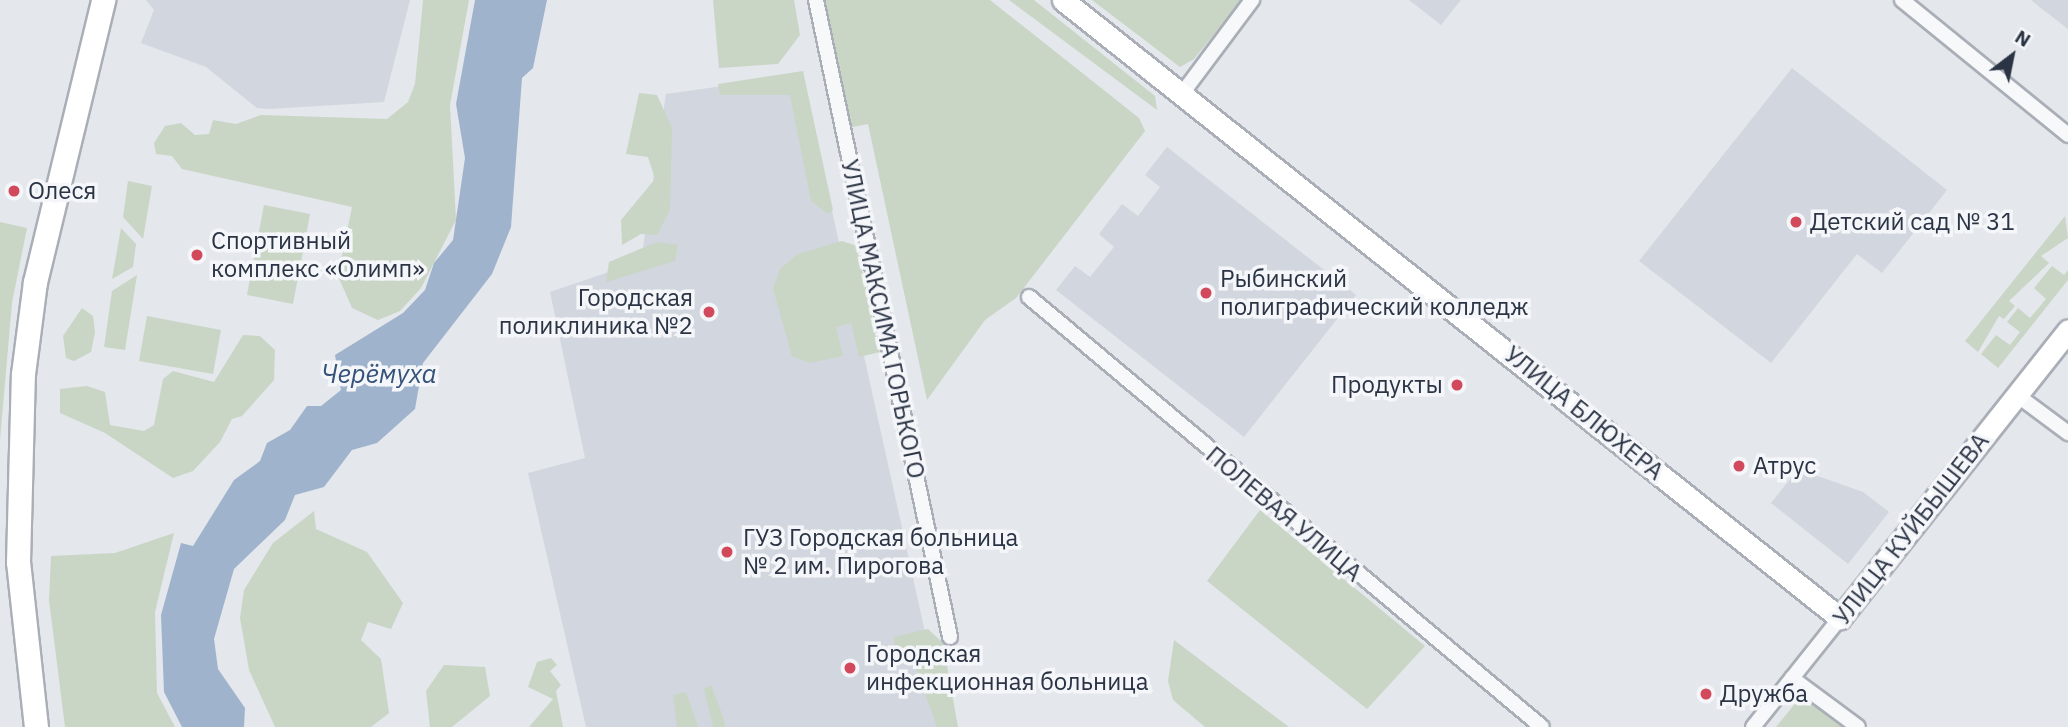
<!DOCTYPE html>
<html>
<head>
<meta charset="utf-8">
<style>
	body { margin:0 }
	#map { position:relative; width:2068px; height:727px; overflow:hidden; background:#e4e7ec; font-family:"IBM Plex Sans",sans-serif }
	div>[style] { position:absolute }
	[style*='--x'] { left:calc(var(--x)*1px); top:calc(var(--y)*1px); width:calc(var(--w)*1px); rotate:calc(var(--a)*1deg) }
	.built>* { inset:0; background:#d2d6de }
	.green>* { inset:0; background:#c9d6c5 }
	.water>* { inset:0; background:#9fb4cc }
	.roads { filter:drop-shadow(2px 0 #a9aeb7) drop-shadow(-2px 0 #a9aeb7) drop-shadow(0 2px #a9aeb7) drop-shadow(0 -2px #a9aeb7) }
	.street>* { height:14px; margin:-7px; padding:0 7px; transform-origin:7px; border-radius:7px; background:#f7f8fa }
	.secondary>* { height:21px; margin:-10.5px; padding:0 10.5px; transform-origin:10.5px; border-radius:10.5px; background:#fff }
	.primary>* { height:23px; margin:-11.5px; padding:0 11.5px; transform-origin:11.5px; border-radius:11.5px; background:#fff }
	.dots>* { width:19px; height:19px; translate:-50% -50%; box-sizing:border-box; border:4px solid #f4f6f9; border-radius:50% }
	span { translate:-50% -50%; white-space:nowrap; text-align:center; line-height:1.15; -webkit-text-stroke:7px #f4f6f9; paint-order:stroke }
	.poi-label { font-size:24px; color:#2b3445 }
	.left { translate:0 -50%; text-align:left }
	.right { translate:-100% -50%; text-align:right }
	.street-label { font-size:24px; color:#2b3445 }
	.water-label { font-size:26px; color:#34527a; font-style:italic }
	.north { position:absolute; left:1977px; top:21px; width:70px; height:70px; -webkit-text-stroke:5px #f4f6f9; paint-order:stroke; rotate:32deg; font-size:19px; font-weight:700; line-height:28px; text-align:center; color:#2b3445 }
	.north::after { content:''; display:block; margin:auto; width:24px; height:32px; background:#2b3445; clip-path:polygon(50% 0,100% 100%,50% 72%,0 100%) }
</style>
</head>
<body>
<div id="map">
	<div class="built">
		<div style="clip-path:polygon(146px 0,410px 0,384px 102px,269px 109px,257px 108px,206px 67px,141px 43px,154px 10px)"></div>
		<div style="clip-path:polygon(1409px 0,1461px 0,1441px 25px)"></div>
		<div style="clip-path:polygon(2031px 0,2068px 0,2068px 29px,2037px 5px)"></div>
		<div style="clip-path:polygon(1792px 68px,1947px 190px,1882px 273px,1857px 254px,1771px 363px,1639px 261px)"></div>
		<div style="clip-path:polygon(802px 75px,946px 727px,586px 727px,528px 473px,585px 458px,550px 292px,641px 261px,666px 94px)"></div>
		<div style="clip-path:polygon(1167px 147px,1356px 295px,1244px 437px,1056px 290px,1075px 266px,1090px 277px,1114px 247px,1099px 234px,1122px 204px,1138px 216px,1160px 187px,1145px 175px)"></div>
		<div style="clip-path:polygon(1798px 469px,1863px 492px,1889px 512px,1848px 564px,1771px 503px)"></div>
	</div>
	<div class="green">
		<div style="clip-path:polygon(423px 0,469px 0,450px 105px,456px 220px,421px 288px,400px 311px,378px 320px,352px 308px,338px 276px,352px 207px,182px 169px,172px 156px,156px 154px,154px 143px,165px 126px,181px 123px,195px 135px,209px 134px,213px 120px,236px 124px,261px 115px,387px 119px,408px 102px,415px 84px)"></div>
		<div style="clip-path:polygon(713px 0,794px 0,800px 35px,778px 64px,719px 68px)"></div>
		<div style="clip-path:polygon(823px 0,990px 0,1139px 118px,1145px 131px,1016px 298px,985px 320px,927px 400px,868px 124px,852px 127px)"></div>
		<div style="clip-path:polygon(1009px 0,1034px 0,1155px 96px,1157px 110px)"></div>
		<div style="clip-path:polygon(1092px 0,1242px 0,1194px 59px,1180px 67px)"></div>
		<div style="clip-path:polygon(803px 71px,833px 210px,828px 214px,811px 201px,790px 95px,720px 95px,718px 84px)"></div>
		<div style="clip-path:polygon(639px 93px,657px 95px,672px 128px,670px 210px,657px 235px,641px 234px,622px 245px,621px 220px,655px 179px,648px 157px,626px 154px)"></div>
		<div style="clip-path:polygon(128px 181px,152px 186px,143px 239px,123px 217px)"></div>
		<div style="clip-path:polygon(264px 205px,310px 214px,293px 304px,247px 295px)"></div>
		<div style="clip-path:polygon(2065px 216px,2068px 238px,2041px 256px,2049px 263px,2009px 301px,2015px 306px,2004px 319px,1999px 316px,1978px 352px,1965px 341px)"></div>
		<div style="clip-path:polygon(0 222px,27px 228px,12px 303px,0 440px)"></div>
		<div style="clip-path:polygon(121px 228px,136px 244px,133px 267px,112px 279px)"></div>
		<div style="clip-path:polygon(842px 241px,857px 246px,880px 352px,859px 357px,851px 323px,836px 327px,843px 356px,810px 363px,792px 356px,773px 289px,780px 269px,798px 254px)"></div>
		<div style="clip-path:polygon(657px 242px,678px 245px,675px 261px,606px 282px,609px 262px)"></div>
		<div style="clip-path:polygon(2052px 266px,2064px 275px,2068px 270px,2068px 280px,1998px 368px,1981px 354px,1996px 335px,2010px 345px,2020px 332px,2007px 322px,2018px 308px,2030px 318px,2046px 299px,2034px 288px)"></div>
		<div style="clip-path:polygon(137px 275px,125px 350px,104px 347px,112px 291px)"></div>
		<div style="clip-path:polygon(82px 308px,93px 316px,95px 332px,91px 352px,74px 361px,66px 358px,63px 336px)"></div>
		<div style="clip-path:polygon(147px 316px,221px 330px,213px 374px,139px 361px)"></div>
		<div style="clip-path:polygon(243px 335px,260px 336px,275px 350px,274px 380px,242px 416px,232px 419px,220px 442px,193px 471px,173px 478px,105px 433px,60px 413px,60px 389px,87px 386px,105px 392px,110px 425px,144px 431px,154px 425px,163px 379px,173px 371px,214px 382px)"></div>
		<div style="clip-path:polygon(1260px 510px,1425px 646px,1367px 709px,1207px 581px)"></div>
		<div style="clip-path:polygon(314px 511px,316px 529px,367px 552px,403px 603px,391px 629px,368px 622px,361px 640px,381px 659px,389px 713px,371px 727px,275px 727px,249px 670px,240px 618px,244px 590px,273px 543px)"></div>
		<div style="clip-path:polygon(174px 533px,155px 612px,157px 693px,175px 727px,65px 727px,49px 600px,51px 556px,115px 553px)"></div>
		<div style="clip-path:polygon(928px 629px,943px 643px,958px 727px,937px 727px,910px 651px,894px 647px,894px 637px)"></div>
		<div style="clip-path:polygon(1174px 640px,1289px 727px,1205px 727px,1173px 700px,1168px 681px)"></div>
		<div style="clip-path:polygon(551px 658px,557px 665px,550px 671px,561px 685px,556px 691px,563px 727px,529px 727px,553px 699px,528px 687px,537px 662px)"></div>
		<div style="clip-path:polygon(444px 665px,485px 667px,490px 696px,452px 727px,430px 727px,426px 691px)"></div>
		<div style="clip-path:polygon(711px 685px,723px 717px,725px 727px,713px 727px,704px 689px)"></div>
		<div style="clip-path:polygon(686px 692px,696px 721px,698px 727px,677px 727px,673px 695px)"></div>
		<div style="clip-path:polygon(1802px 695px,1844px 727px,1776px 727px)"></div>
	</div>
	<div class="water">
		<div style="clip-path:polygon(475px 0,547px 0,533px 68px,522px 78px,511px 227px,492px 274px,423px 363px,415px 409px,377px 443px,352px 450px,324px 487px,295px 495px,285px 520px,234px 569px,214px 639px,218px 669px,245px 708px,244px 727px,182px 727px,164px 692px,161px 615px,181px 543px,193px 546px,234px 480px,260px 461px,267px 443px,290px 430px,307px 406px,321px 406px,341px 390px,335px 355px,403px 313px,425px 290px,434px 263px,453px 240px,465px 158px,456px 104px)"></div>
	</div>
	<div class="roads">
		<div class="street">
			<div style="--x:816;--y:0;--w:651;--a:78.12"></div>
			<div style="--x:1902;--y:0;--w:214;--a:39.1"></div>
			<div style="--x:1181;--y:95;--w:119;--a:-53.2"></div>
			<div style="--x:1029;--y:297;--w:669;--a:39.97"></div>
			<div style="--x:2017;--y:395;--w:64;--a:36.7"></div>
			<div style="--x:1792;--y:678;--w:82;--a:36.6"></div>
			<div style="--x:1753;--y:727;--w:139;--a:-51.4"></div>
		</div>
		<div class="secondary">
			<div style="--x:1063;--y:0;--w:993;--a:38.5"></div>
			<div style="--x:1840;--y:618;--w:367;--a:-51.6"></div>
		</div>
		<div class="primary">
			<div style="--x:36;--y:727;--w:166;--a:-96.2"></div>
			<div style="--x:18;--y:562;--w:188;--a:-88.5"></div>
			<div style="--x:23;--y:374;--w:93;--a:-82.6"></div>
			<div style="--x:35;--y:282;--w:290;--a:-76.4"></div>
		</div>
	</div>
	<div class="dots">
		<div style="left:14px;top:191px;background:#d1495b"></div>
		<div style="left:1796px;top:222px;background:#d1495b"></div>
		<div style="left:197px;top:255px;background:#d1495b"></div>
		<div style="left:1206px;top:293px;background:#d1495b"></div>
		<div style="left:709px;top:312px;background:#d1495b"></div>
		<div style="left:1457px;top:385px;background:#d1495b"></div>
		<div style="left:1739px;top:466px;background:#d1495b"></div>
		<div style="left:727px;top:552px;background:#d1495b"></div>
		<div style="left:850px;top:668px;background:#d1495b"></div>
		<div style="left:1706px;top:694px;background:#d1495b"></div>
	</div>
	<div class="poi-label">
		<span class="left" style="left:28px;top:191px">Олеся</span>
		<span class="left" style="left:1810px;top:222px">Детский сад № 31</span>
		<span class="left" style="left:211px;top:255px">Спортивный<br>комплекс «Олимп»</span>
		<span class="left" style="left:1220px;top:293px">Рыбинский<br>полиграфический колледж</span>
		<span class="right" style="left:693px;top:312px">Городская<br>поликлиника №2</span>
		<span class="right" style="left:1443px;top:385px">Продукты</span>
		<span class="left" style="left:1753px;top:466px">Атрус</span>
		<span class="left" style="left:743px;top:552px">ГУЗ Городская больница<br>№ 2 им. Пирогова</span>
		<span class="left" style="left:866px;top:668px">Городская<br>инфекционная больница</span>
		<span class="left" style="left:1720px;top:694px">Дружба</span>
	</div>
	<div class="street-label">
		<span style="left:883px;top:319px;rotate:78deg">УЛИЦА МАКСИМА ГОРЬКОГО</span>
		<span style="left:1584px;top:413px;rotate:39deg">УЛИЦА БЛЮХЕРА</span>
		<span style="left:1284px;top:514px;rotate:40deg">ПОЛЕВАЯ УЛИЦА</span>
		<span style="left:1911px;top:529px;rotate:-52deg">УЛИЦА КУЙБЫШЕВА</span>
	</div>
	<div class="water-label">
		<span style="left:379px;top:374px">Черёмуха</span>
	</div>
	<div class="north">N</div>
</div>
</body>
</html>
